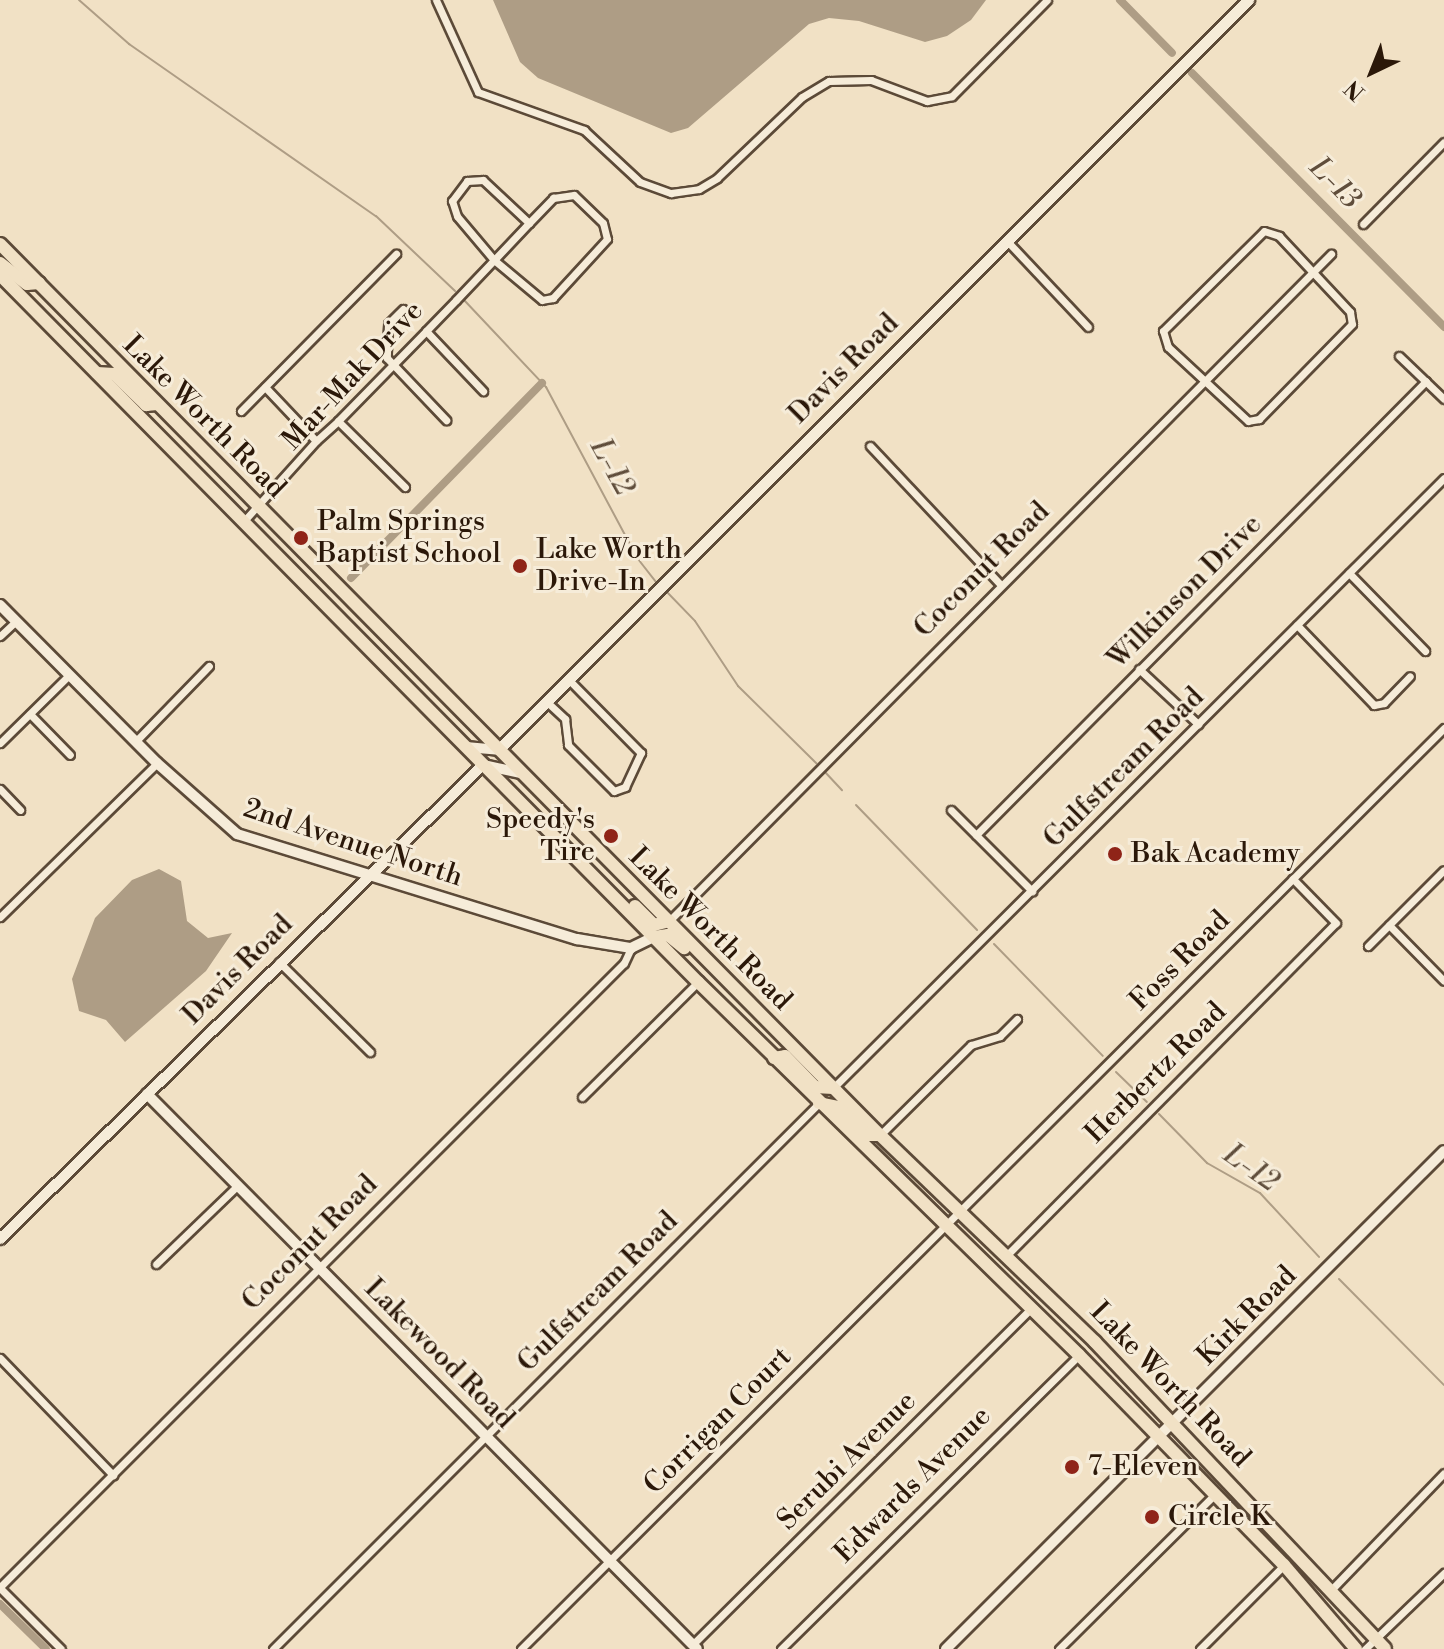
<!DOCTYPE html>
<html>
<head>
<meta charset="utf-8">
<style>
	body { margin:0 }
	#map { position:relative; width:1444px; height:1649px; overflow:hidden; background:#f1e1c5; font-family:"Libre Bodoni",serif }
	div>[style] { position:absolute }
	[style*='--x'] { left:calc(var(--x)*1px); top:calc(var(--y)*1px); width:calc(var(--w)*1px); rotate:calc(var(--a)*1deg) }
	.water>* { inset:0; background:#ae9d85 }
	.stream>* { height:2px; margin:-1px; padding:0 1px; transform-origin:1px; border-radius:1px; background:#ae9d85 }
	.canal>* { height:8px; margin:-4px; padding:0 4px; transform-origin:4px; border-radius:4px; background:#ae9d85 }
	.roads { filter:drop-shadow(2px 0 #5c4a38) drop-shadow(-2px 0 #5c4a38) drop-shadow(0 2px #5c4a38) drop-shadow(0 -2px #5c4a38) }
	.street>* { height:7px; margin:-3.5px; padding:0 3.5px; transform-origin:3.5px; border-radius:3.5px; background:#f6ecd9 }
	.secondary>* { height:10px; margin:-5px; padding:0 5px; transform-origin:5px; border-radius:5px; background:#f6ecd9 }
	.primary>* { height:12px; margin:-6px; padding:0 6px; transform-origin:6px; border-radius:6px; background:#f1e1c5 }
	.dots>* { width:22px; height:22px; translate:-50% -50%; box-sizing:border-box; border:4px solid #f6ecd9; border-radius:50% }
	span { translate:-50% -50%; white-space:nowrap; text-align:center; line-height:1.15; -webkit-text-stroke:6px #f6ecd9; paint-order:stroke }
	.street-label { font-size:28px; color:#2b1809 }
	.poi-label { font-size:28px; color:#2b1809 }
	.left { translate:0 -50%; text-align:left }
	.right { translate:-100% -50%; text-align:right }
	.water-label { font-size:30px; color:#5f4d3b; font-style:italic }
	.north { position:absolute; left:1332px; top:32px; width:80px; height:80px; -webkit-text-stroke:6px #f6ecd9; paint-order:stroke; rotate:223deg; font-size:22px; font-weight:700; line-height:32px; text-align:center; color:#2b1809 }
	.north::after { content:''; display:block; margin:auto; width:28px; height:36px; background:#2b1809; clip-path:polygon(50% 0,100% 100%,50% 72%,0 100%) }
</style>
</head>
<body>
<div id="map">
	<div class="water">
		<div style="clip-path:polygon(493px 0,986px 0,971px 20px,947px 36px,925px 42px,859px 21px,829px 18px,809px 24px,688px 128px,671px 133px,538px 78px,520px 62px)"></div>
		<div style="clip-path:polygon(159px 869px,181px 881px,187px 921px,208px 938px,232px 933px,206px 971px,125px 1042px,106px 1020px,79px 1011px,72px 979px,95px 918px,132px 880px)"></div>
	</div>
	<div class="stream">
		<div style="--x:79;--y:0;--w:67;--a:41.3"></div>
		<div style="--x:129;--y:44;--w:301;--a:34.9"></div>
		<div style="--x:376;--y:216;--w:109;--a:43.5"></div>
		<div style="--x:464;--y:300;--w:120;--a:46.7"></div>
		<div style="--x:546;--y:387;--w:195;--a:61.9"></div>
		<div style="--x:638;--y:559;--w:31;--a:52"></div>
		<div style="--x:665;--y:590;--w:43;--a:45.9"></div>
		<div style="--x:695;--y:621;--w:78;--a:56.5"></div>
		<div style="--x:738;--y:686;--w:110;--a:44.6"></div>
		<div style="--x:825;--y:772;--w:25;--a:47"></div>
		<div style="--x:856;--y:805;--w:174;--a:45.9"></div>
		<div style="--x:994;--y:944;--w:156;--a:45.8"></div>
		<div style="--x:1116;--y:1072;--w:43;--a:44.1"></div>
		<div style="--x:1159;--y:1114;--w:69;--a:45.6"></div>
		<div style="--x:1207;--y:1163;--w:61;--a:29.5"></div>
		<div style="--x:1260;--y:1193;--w:87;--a:47.3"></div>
		<div style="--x:1339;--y:1279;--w:149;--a:45.3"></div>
	</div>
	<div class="canal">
		<div style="--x:1120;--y:0;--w:74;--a:45.5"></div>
		<div style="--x:1192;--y:73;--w:358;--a:45.2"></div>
		<div style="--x:351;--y:578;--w:273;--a:-45.6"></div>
		<div style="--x:0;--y:1604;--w:64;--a:44.4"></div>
	</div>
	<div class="roads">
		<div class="street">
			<div style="--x:436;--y:0;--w:101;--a:65.5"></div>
			<div style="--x:478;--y:92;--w:113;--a:19.7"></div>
			<div style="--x:584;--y:130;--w:76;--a:42.9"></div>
			<div style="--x:640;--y:182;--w:33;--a:20"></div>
			<div style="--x:671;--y:193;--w:28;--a:-8"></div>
			<div style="--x:699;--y:189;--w:21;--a:-31"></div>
			<div style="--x:717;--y:178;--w:117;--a:-43.6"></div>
			<div style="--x:802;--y:97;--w:31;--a:-31"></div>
			<div style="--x:829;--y:81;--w:42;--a:-1.4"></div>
			<div style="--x:871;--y:80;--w:60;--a:20.6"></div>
			<div style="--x:927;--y:101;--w:25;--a:-11"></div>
			<div style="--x:952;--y:96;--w:135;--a:-45.3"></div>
			<div style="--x:1363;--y:224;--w:115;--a:-45.4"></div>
			<div style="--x:1264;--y:231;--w:16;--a:18"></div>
			<div style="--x:1279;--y:236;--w:104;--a:46.9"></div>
			<div style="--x:1350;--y:312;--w:12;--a:81"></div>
			<div style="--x:1352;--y:324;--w:133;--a:134.4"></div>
			<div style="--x:1259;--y:419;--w:11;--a:170"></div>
			<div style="--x:1248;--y:421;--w:109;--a:-137.2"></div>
			<div style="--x:1168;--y:347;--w:17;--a:-107"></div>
			<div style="--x:1163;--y:331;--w:142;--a:-44.7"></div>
			<div style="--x:1007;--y:241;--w:118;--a:46.7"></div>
			<div style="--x:403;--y:309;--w:21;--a:135"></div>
			<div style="--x:388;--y:324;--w:34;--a:92"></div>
			<div style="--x:387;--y:358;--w:86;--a:46.4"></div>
			<div style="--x:426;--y:331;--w:83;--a:46.5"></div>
			<div style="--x:1399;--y:356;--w:62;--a:43.7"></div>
			<div style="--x:265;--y:387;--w:74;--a:46.6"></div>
			<div style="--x:241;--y:411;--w:221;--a:-45.4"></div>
			<div style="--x:338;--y:421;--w:94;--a:44.6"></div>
			<div style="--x:870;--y:446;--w:191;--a:46.7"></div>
			<div style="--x:243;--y:522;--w:109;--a:-48"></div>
			<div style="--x:316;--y:441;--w:30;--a:-42"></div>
			<div style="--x:338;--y:421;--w:126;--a:-45.6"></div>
			<div style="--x:426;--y:331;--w:43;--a:-45.9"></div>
			<div style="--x:456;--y:300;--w:55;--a:-46.5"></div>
			<div style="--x:494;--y:260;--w:51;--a:-46.6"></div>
			<div style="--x:529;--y:223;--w:35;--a:-46"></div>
			<div style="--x:553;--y:198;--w:21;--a:-8"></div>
			<div style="--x:574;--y:195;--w:40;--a:44"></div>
			<div style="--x:603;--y:223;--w:16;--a:76"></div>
			<div style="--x:607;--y:239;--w:80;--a:132.5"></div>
			<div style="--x:553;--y:298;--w:11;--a:170"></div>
			<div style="--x:542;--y:300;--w:62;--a:-140.2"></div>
			<div style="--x:494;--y:260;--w:57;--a:-130.1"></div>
			<div style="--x:457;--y:216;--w:16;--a:-108"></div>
			<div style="--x:452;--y:201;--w:25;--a:-53"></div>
			<div style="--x:467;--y:181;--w:16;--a:-4"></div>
			<div style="--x:483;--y:180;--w:63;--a:43.1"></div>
			<div style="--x:1349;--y:573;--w:109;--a:45.7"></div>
			<div style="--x:1297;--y:625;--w:111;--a:46.1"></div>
			<div style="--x:1374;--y:705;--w:10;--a:-11"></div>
			<div style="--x:1384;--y:703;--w:37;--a:-46"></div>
			<div style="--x:0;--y:636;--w:22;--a:-43"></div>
			<div style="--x:1139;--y:669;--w:81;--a:43"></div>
			<div style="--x:547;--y:702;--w:25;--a:43"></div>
			<div style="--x:565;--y:719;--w:26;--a:83"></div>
			<div style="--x:568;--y:745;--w:65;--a:45"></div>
			<div style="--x:614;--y:791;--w:12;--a:-20"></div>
			<div style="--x:625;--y:787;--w:38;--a:-65"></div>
			<div style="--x:641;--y:753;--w:103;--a:-134.6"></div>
			<div style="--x:30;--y:714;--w:57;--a:45.7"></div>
			<div style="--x:135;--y:742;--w:106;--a:-45.8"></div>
			<div style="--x:0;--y:743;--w:97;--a:-44.6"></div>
			<div style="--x:0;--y:789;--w:29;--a:46"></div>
			<div style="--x:951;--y:810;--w:115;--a:45"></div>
			<div style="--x:976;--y:835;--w:639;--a:-45.25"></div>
			<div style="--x:0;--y:917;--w:220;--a:-44.4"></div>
			<div style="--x:669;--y:921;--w:940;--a:-45.22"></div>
			<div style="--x:1389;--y:925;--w:78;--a:45.5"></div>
			<div style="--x:1368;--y:946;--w:107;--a:-45"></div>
			<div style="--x:279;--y:962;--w:128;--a:44.7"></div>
			<div style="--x:833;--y:1088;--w:863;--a:-44.95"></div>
			<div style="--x:582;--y:1097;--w:163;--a:-44.8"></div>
			<div style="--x:880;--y:1135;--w:128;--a:-44.7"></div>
			<div style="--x:971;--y:1045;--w:30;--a:-17"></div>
			<div style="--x:1000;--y:1036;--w:24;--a:-45"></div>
			<div style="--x:1007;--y:1255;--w:467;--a:-45.3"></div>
			<div style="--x:1336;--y:923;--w:62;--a:-134.3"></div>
			<div style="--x:156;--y:1264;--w:114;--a:-43.9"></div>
			<div style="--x:0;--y:1358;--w:163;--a:46"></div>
			<div style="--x:0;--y:1587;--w:882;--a:-45"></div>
			<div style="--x:624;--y:963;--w:17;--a:-65"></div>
			<div style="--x:0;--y:1588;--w:86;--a:45"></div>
			<div style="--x:1332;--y:1589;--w:161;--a:-46"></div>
			<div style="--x:692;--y:1645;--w:478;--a:-44.8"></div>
			<div style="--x:273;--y:1649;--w:772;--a:-45"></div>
			<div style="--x:521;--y:1649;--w:1304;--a:-44.94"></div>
			<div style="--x:781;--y:1649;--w:419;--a:-44.6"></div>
			<div style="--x:1059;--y:1649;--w:220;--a:-44.8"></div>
			<div style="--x:1200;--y:1649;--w:119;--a:-45"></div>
			<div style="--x:1365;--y:1649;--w:110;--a:-43.9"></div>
		</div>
		<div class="secondary">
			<div style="--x:0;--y:605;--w:223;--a:45.2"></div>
			<div style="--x:157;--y:763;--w:107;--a:41.6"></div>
			<div style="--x:237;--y:834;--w:356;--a:17.2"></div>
			<div style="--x:577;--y:939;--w:55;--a:9.5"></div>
			<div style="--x:631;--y:948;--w:25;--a:-26"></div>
			<div style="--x:466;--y:747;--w:33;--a:5"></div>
			<div style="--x:499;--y:750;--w:1061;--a:-45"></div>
			<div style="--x:147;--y:1094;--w:781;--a:45.26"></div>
			<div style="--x:0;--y:1239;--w:677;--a:-44.46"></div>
			<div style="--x:483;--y:765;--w:40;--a:12"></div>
			<div style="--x:946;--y:1649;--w:704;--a:-45"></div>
		</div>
		<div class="primary">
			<div style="--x:0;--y:244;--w:1252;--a:45.36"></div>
			<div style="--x:880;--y:1135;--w:298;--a:43.9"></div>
			<div style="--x:1095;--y:1342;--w:422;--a:46.6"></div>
			<div style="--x:0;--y:263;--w:34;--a:38"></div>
			<div style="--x:27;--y:284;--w:12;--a:-5"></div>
			<div style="--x:0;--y:275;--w:994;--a:45.37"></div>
			<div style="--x:698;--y:982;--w:533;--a:44.39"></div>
			<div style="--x:1079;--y:1355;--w:293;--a:45.7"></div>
			<div style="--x:1284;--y:1565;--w:111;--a:49.4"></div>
			<div style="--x:97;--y:373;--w:17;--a:3"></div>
			<div style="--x:114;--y:374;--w:45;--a:44.1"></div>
			<div style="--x:146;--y:405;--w:11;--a:-5"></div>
			<div style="--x:635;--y:906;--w:27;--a:45"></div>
			<div style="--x:654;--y:925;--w:16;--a:-15"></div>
			<div style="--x:654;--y:937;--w:14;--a:-8"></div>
			<div style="--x:668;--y:935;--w:21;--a:39"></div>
			<div style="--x:774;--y:1058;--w:11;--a:-10"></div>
			<div style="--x:785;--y:1056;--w:43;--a:45.9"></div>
			<div style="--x:815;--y:1087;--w:18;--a:3"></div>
			<div style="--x:819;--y:1103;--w:19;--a:12"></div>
			<div style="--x:838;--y:1107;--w:40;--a:44"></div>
			<div style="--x:867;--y:1135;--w:13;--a:0"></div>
		</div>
	</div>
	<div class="dots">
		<div style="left:301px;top:538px;background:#8f2418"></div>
		<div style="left:520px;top:566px;background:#8f2418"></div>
		<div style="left:611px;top:836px;background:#8f2418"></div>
		<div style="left:1115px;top:854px;background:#8f2418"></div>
		<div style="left:1072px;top:1467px;background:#8f2418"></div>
		<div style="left:1152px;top:1517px;background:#8f2418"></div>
	</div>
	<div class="street-label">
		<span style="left:844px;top:369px;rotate:-45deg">Davis Road</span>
		<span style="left:353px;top:376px;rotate:-47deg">Mar-Mak Drive</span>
		<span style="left:204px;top:417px;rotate:45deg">Lake Worth Road</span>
		<span style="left:982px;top:570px;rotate:-45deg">Coconut Road</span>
		<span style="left:1185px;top:592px;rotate:-45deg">Wilkinson Drive</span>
		<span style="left:1124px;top:768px;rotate:-45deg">Gulfstream Road</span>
		<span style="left:353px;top:843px;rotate:18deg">2nd Avenue North</span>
		<span style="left:710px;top:929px;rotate:45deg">Lake Worth Road</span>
		<span style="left:1180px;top:961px;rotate:-45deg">Foss Road</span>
		<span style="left:238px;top:970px;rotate:-45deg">Davis Road</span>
		<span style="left:1156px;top:1073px;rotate:-45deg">Herbertz Road</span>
		<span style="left:310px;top:1243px;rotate:-45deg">Coconut Road</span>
		<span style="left:598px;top:1292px;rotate:-45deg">Gulfstream Road</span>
		<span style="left:1247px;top:1316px;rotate:-45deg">Kirk Road</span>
		<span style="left:439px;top:1354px;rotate:45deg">Lakewood Road</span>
		<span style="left:1170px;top:1385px;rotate:46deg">Lake Worth Road</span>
		<span style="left:718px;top:1421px;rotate:-45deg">Corrigan Court</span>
		<span style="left:847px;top:1461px;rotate:-45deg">Serubi Avenue</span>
		<span style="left:913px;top:1485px;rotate:-45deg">Edwards Avenue</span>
	</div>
	<div class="poi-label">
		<span class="left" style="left:317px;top:538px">Palm Springs<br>Baptist School</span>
		<span class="left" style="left:536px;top:566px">Lake Worth<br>Drive-In</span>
		<span class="right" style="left:595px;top:836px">Speedy's<br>Tire</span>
		<span class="left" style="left:1131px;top:854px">Bak Academy</span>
		<span class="left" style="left:1088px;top:1467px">7-Eleven</span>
		<span class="left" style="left:1168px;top:1517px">Circle K</span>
	</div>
	<div class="water-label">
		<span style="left:1335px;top:183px;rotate:45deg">L-13</span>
		<span style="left:612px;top:467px;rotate:61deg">L-12</span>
		<span style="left:1251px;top:1168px;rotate:35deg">L-12</span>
	</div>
	<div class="north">N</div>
</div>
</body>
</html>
